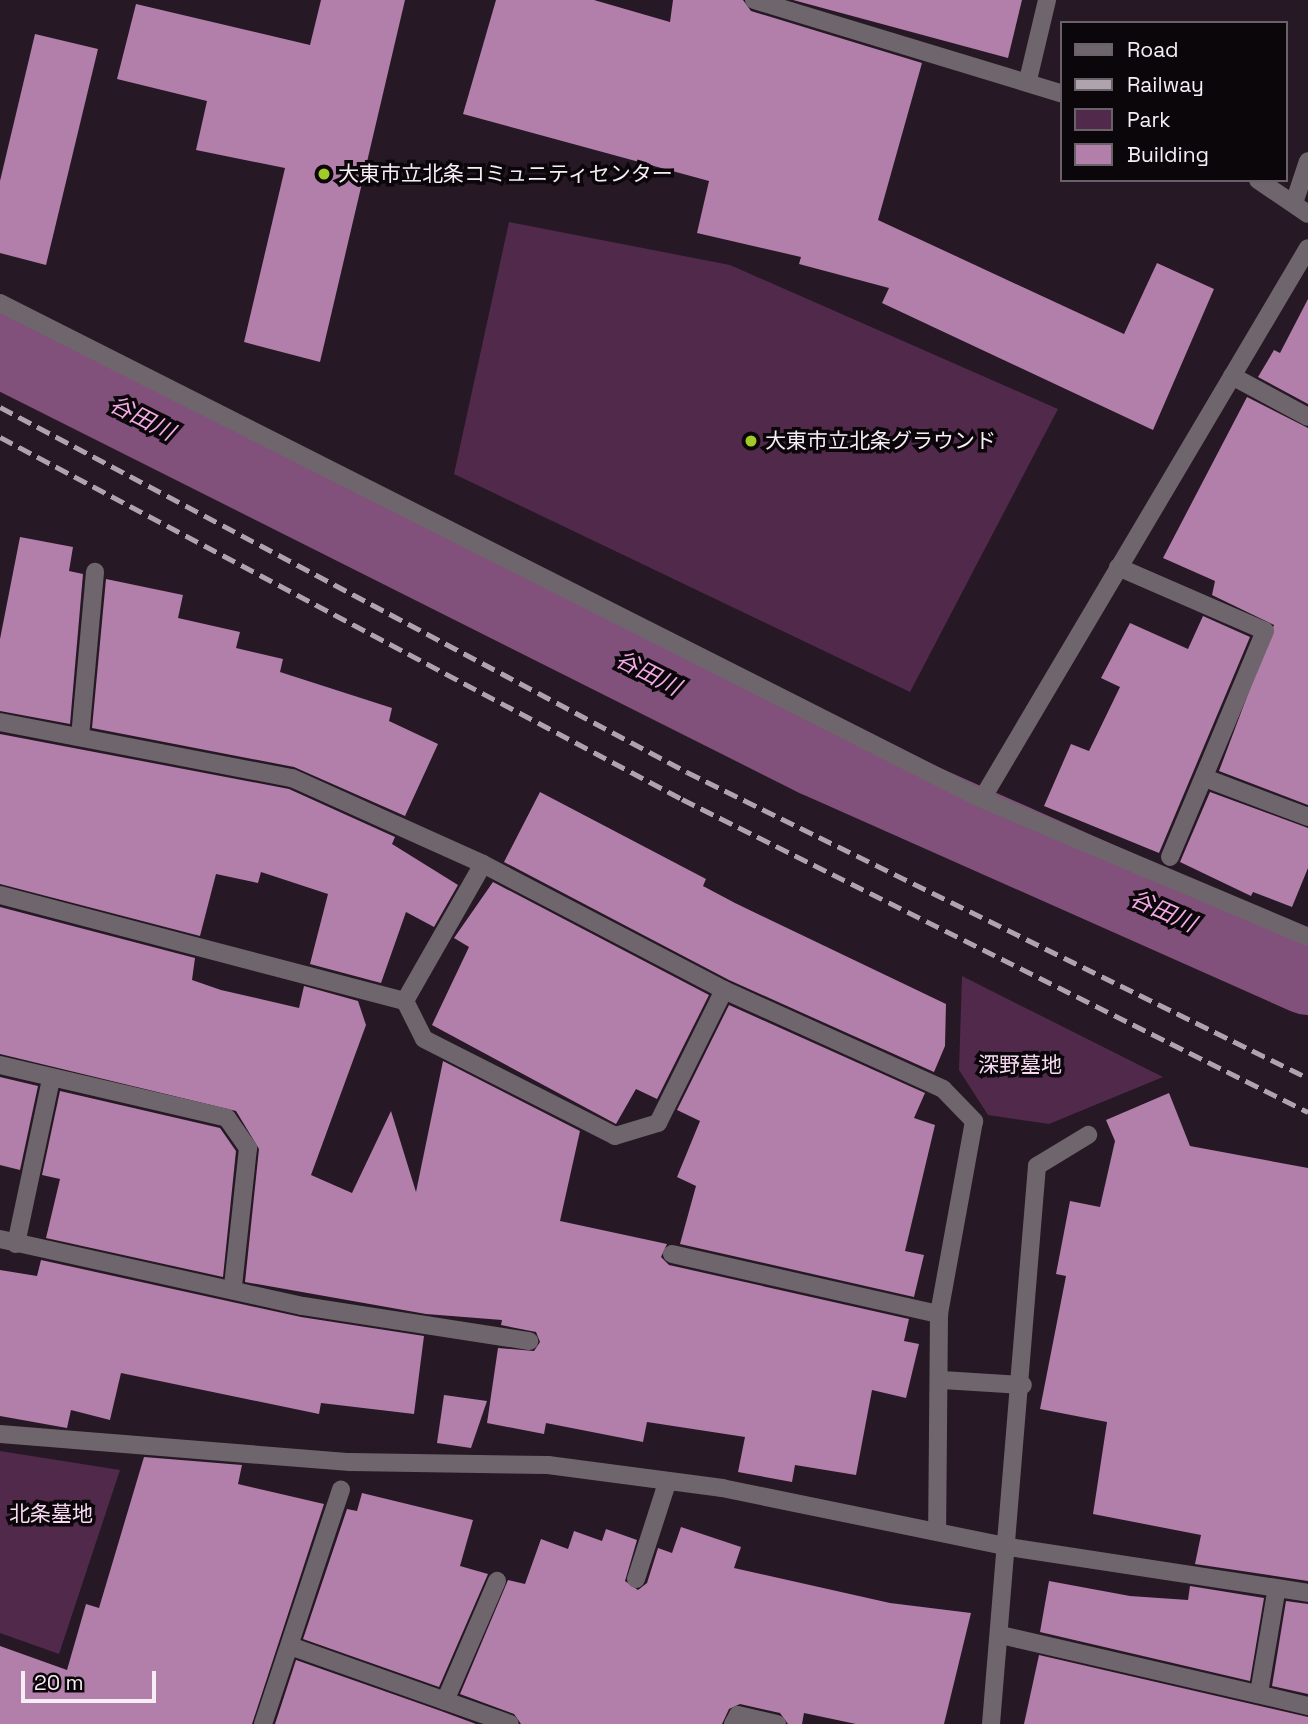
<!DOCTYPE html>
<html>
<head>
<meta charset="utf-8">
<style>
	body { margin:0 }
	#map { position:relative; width:1308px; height:1724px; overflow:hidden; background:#261824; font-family:"Space Grotesk","Noto Sans JP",sans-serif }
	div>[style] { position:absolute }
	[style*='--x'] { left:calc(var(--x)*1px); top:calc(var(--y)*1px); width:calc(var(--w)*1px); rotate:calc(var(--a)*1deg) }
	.green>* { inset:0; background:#51294b }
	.river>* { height:80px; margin:-40px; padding:0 40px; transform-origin:40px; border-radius:40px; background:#82517b }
	.building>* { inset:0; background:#b27eaa }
	.minor>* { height:18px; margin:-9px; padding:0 9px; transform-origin:9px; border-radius:9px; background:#6e666c }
	.rail>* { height:5px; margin-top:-2.5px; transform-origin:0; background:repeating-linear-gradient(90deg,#afa3ad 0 14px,transparent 0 21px) }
	.dots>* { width:19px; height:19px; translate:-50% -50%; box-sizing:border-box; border:4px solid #0b060a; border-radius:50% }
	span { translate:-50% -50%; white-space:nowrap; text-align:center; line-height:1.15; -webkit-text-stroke:7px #0b060a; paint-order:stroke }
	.poi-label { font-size:21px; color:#f7edf5 }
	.left { translate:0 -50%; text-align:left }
	.park-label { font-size:21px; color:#f8d9f2 }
	.water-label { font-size:23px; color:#f4aae7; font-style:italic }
	.legend { position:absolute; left:1060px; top:21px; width:228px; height:161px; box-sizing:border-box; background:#0b060a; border:2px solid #696268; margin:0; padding:9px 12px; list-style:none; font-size:21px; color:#f7edf5 }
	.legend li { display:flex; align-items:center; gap:14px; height:35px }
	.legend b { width:35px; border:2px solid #696268 }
	.scale { position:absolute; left:21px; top:1671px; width:135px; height:32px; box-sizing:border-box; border:4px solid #f7edf5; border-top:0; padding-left:9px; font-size:21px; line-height:24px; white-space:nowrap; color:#f7edf5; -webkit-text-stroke:5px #0b060a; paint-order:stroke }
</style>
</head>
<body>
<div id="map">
	<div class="green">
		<div style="clip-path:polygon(509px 222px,730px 265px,1058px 409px,910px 692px,454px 474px)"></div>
		<div style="clip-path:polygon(962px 976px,1163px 1077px,1049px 1124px,988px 1115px,959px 1070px)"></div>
		<div style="clip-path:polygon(0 1451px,120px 1470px,59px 1654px,0 1633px)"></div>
	</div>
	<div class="river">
		<div style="--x:0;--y:347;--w:914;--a:26.65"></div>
		<div style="--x:817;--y:757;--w:537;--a:23.94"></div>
	</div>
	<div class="building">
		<div style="clip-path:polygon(321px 0,405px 0,320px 362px,244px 342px,285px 168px,196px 150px,207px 101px,117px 79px,136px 4px,310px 45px)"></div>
		<div style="clip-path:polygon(496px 0,594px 0,670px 22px,673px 0,743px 0,751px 11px,922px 63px,878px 220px,1124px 334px,1157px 263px,1214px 289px,1153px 430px,882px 303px,889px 288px,799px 264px,801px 257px,697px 233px,709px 181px,463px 114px)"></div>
		<div style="clip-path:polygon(793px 0,1022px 0,1008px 58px)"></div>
		<div style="clip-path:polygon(35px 34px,98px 49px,46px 265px,0 253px,0 181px)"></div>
		<div style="clip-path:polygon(1308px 299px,1308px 404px,1258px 377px,1274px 350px,1280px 353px)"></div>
		<div style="clip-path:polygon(1247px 397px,1308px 428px,1308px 805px,1219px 771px,1274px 625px,1212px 595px,1215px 581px,1163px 558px)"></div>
		<div style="clip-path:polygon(20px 537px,73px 547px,69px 571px,83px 574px,70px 724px,0 711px,0 639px)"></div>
		<div style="clip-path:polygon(106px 579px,183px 595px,178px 618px,240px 632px,236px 648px,283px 659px,280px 672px,392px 708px,389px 721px,438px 744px,405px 816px,294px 767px,92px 728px)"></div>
		<div style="clip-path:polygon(1203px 616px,1250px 637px,1159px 853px,1044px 806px,1071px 744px,1089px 751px,1120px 687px,1101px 678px,1130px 623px,1188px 649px)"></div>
		<div style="clip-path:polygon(0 734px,289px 789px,395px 837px,392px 844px,458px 885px,434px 927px,406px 912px,381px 983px,310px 964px,328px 894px,261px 872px,258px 883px,216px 874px,200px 936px,0 884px)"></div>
		<div style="clip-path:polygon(540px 792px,706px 879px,703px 886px,735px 903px,946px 1004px,945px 1046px,934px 1072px,729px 980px,504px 862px)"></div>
		<div style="clip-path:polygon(1210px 792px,1308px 828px,1308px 868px,1292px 907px,1253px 892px,1251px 896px,1180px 862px)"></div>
		<div style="clip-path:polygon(493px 882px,709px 995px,657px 1099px,636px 1089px,616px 1124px,432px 1025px,469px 947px,454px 938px)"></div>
		<div style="clip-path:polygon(0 907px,195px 958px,192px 980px,221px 990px,299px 1008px,304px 986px,358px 1001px,366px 1025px,311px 1175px,352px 1193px,391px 1111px,416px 1192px,443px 1061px,580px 1131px,560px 1221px,667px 1244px,661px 1257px,669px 1265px,909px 1319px,904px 1341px,919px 1344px,906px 1398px,872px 1390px,856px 1475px,795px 1465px,792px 1482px,738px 1472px,745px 1437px,647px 1422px,643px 1442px,546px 1423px,544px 1434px,487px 1423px,498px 1348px,534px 1351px,540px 1342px,536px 1332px,501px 1325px,502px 1320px,426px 1314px,245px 1282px,259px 1149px,236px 1111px,0 1054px)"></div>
		<div style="clip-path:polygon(729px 1005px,925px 1093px,914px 1118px,935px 1125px,905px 1251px,924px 1255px,914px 1297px,680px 1244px,696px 1186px,677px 1177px,700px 1121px,677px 1110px)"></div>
		<div style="clip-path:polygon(0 1077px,38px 1086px,20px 1170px,0 1165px)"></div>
		<div style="clip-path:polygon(60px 1091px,220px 1128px,236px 1151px,223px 1277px,46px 1238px,60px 1179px,42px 1175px)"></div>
		<div style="clip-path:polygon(1169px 1093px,1190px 1146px,1308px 1168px,1308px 1581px,1195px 1564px,1201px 1535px,1093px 1514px,1107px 1422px,1040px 1409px,1066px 1276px,1056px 1274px,1070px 1201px,1100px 1207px,1115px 1141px,1106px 1120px)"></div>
		<div style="clip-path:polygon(41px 1260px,301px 1317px,424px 1336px,414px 1414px,321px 1403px,319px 1414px,121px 1373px,110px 1420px,71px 1410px,67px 1428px,0 1416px,0 1270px,37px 1276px)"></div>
		<div style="clip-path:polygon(444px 1395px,487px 1401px,471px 1448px,437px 1443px)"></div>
		<div style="clip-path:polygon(144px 1457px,242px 1465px,238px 1484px,324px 1504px,252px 1724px,0 1724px,0 1646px,67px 1670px,86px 1604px,99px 1608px)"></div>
		<div style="clip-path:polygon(362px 1493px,473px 1520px,460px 1566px,488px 1574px,439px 1687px,303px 1639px,347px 1509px,357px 1511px)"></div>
		<div style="clip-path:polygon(681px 1527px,741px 1547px,734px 1568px,890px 1603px,971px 1613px,944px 1724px,856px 1724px,804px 1713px,802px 1724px,788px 1724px,780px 1713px,740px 1704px,729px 1709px,722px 1724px,521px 1724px,514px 1714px,460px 1694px,508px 1580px,525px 1584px,541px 1539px,568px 1549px,574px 1531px,602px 1541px,606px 1529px,637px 1540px,625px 1581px,638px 1590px,647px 1583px,658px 1548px,672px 1553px)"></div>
		<div style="clip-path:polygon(1049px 1581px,1130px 1596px,1188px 1600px,1190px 1586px,1264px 1598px,1250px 1681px,1040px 1632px)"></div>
		<div style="clip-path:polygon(1286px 1601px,1308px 1604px,1308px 1694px,1272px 1686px)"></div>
		<div style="clip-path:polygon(1039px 1655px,1308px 1717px,1308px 1724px,1024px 1724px)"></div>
		<div style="clip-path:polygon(296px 1660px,441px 1711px,476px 1724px,275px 1724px)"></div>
	</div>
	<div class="minor">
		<div style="--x:754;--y:0;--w:321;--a:16.9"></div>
		<div style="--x:1028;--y:80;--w:82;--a:-76.6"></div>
		<div style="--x:1258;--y:180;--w:60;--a:34.2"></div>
		<div style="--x:1294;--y:203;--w:44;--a:-71.6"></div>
		<div style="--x:0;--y:303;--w:1100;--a:26.8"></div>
		<div style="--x:982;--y:799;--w:354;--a:22.9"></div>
		<div style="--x:1232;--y:376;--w:86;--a:28.3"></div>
		<div style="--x:1118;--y:567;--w:160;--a:23.5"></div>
		<div style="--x:1265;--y:631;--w:245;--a:112.8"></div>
		<div style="--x:0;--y:722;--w:297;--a:10.9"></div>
		<div style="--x:292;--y:778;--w:209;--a:24.2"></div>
		<div style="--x:483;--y:864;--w:272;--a:27.6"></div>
		<div style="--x:724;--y:990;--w:240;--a:24.3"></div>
		<div style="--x:943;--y:1089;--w:45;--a:45.9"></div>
		<div style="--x:974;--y:1121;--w:196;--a:100.3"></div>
		<div style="--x:939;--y:1314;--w:216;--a:90.5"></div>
		<div style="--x:80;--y:737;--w:166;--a:-84.8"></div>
		<div style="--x:1205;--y:778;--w:110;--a:20.7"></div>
		<div style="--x:982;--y:799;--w:640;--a:-59.39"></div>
		<div style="--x:483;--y:864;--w:158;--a:119.7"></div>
		<div style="--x:405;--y:1001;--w:42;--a:63.4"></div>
		<div style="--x:424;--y:1039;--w:214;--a:26.9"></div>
		<div style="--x:615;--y:1136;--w:45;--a:-16.8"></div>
		<div style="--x:658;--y:1123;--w:148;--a:-63.6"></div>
		<div style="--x:0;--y:895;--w:419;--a:14.7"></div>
		<div style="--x:0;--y:1065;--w:233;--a:13.1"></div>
		<div style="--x:227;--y:1118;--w:37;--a:55"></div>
		<div style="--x:248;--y:1148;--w:139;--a:96.2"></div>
		<div style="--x:0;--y:1239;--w:310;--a:12.5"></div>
		<div style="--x:303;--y:1306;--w:229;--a:8.8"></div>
		<div style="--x:16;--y:1244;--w:169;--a:-78"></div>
		<div style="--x:672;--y:1254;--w:274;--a:12.7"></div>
		<div style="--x:942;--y:1380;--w:81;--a:3.5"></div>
		<div style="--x:0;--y:1434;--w:351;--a:4.6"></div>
		<div style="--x:350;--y:1462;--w:198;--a:0.9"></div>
		<div style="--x:548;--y:1465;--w:176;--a:7.5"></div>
		<div style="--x:722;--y:1488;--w:293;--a:11.6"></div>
		<div style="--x:1009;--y:1547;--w:303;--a:8.7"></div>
		<div style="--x:636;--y:1579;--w:101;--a:-72.1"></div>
		<div style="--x:1001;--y:1635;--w:315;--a:13"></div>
		<div style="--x:290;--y:1646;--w:233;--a:19.5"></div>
		<div style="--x:1259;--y:1693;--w:101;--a:-80.4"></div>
		<div style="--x:445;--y:1701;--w:131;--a:-66.6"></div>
		<div style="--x:263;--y:1724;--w:247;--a:-71.6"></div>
		<div style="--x:733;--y:1724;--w:10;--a:-61"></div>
		<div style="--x:738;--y:1715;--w:40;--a:13"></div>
		<div style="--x:991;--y:1724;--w:560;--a:-85.29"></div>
		<div style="--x:1037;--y:1166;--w:60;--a:-31.3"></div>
	</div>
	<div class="rail">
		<div style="--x:0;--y:407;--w:778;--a:27.98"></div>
		<div style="--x:687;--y:772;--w:692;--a:26.23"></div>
		<div style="--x:0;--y:437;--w:772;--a:27.96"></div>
		<div style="--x:682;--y:799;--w:700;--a:26.57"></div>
	</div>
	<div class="dots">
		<div style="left:324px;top:174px;background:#a3c926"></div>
		<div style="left:751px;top:441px;background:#a3c926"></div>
	</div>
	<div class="poi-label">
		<span class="left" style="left:338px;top:174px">大東市立北条コミュニティセンター</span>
		<span class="left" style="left:765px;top:441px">大東市立北条グラウンド</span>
	</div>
	<div class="park-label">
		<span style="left:1020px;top:1065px">深野墓地</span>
		<span style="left:51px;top:1514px">北条墓地</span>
	</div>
	<div class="water-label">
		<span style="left:142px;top:418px;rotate:27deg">谷田川</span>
		<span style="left:648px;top:673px;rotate:27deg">谷田川</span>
		<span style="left:1163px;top:911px;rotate:24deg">谷田川</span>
	</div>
	<ul class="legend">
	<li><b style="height:9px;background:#6e666c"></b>Road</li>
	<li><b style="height:9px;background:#afa3ad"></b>Railway</li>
	<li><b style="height:19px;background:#51294b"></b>Park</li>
	<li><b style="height:19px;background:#b27eaa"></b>Building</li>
	</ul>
	<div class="scale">20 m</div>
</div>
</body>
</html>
